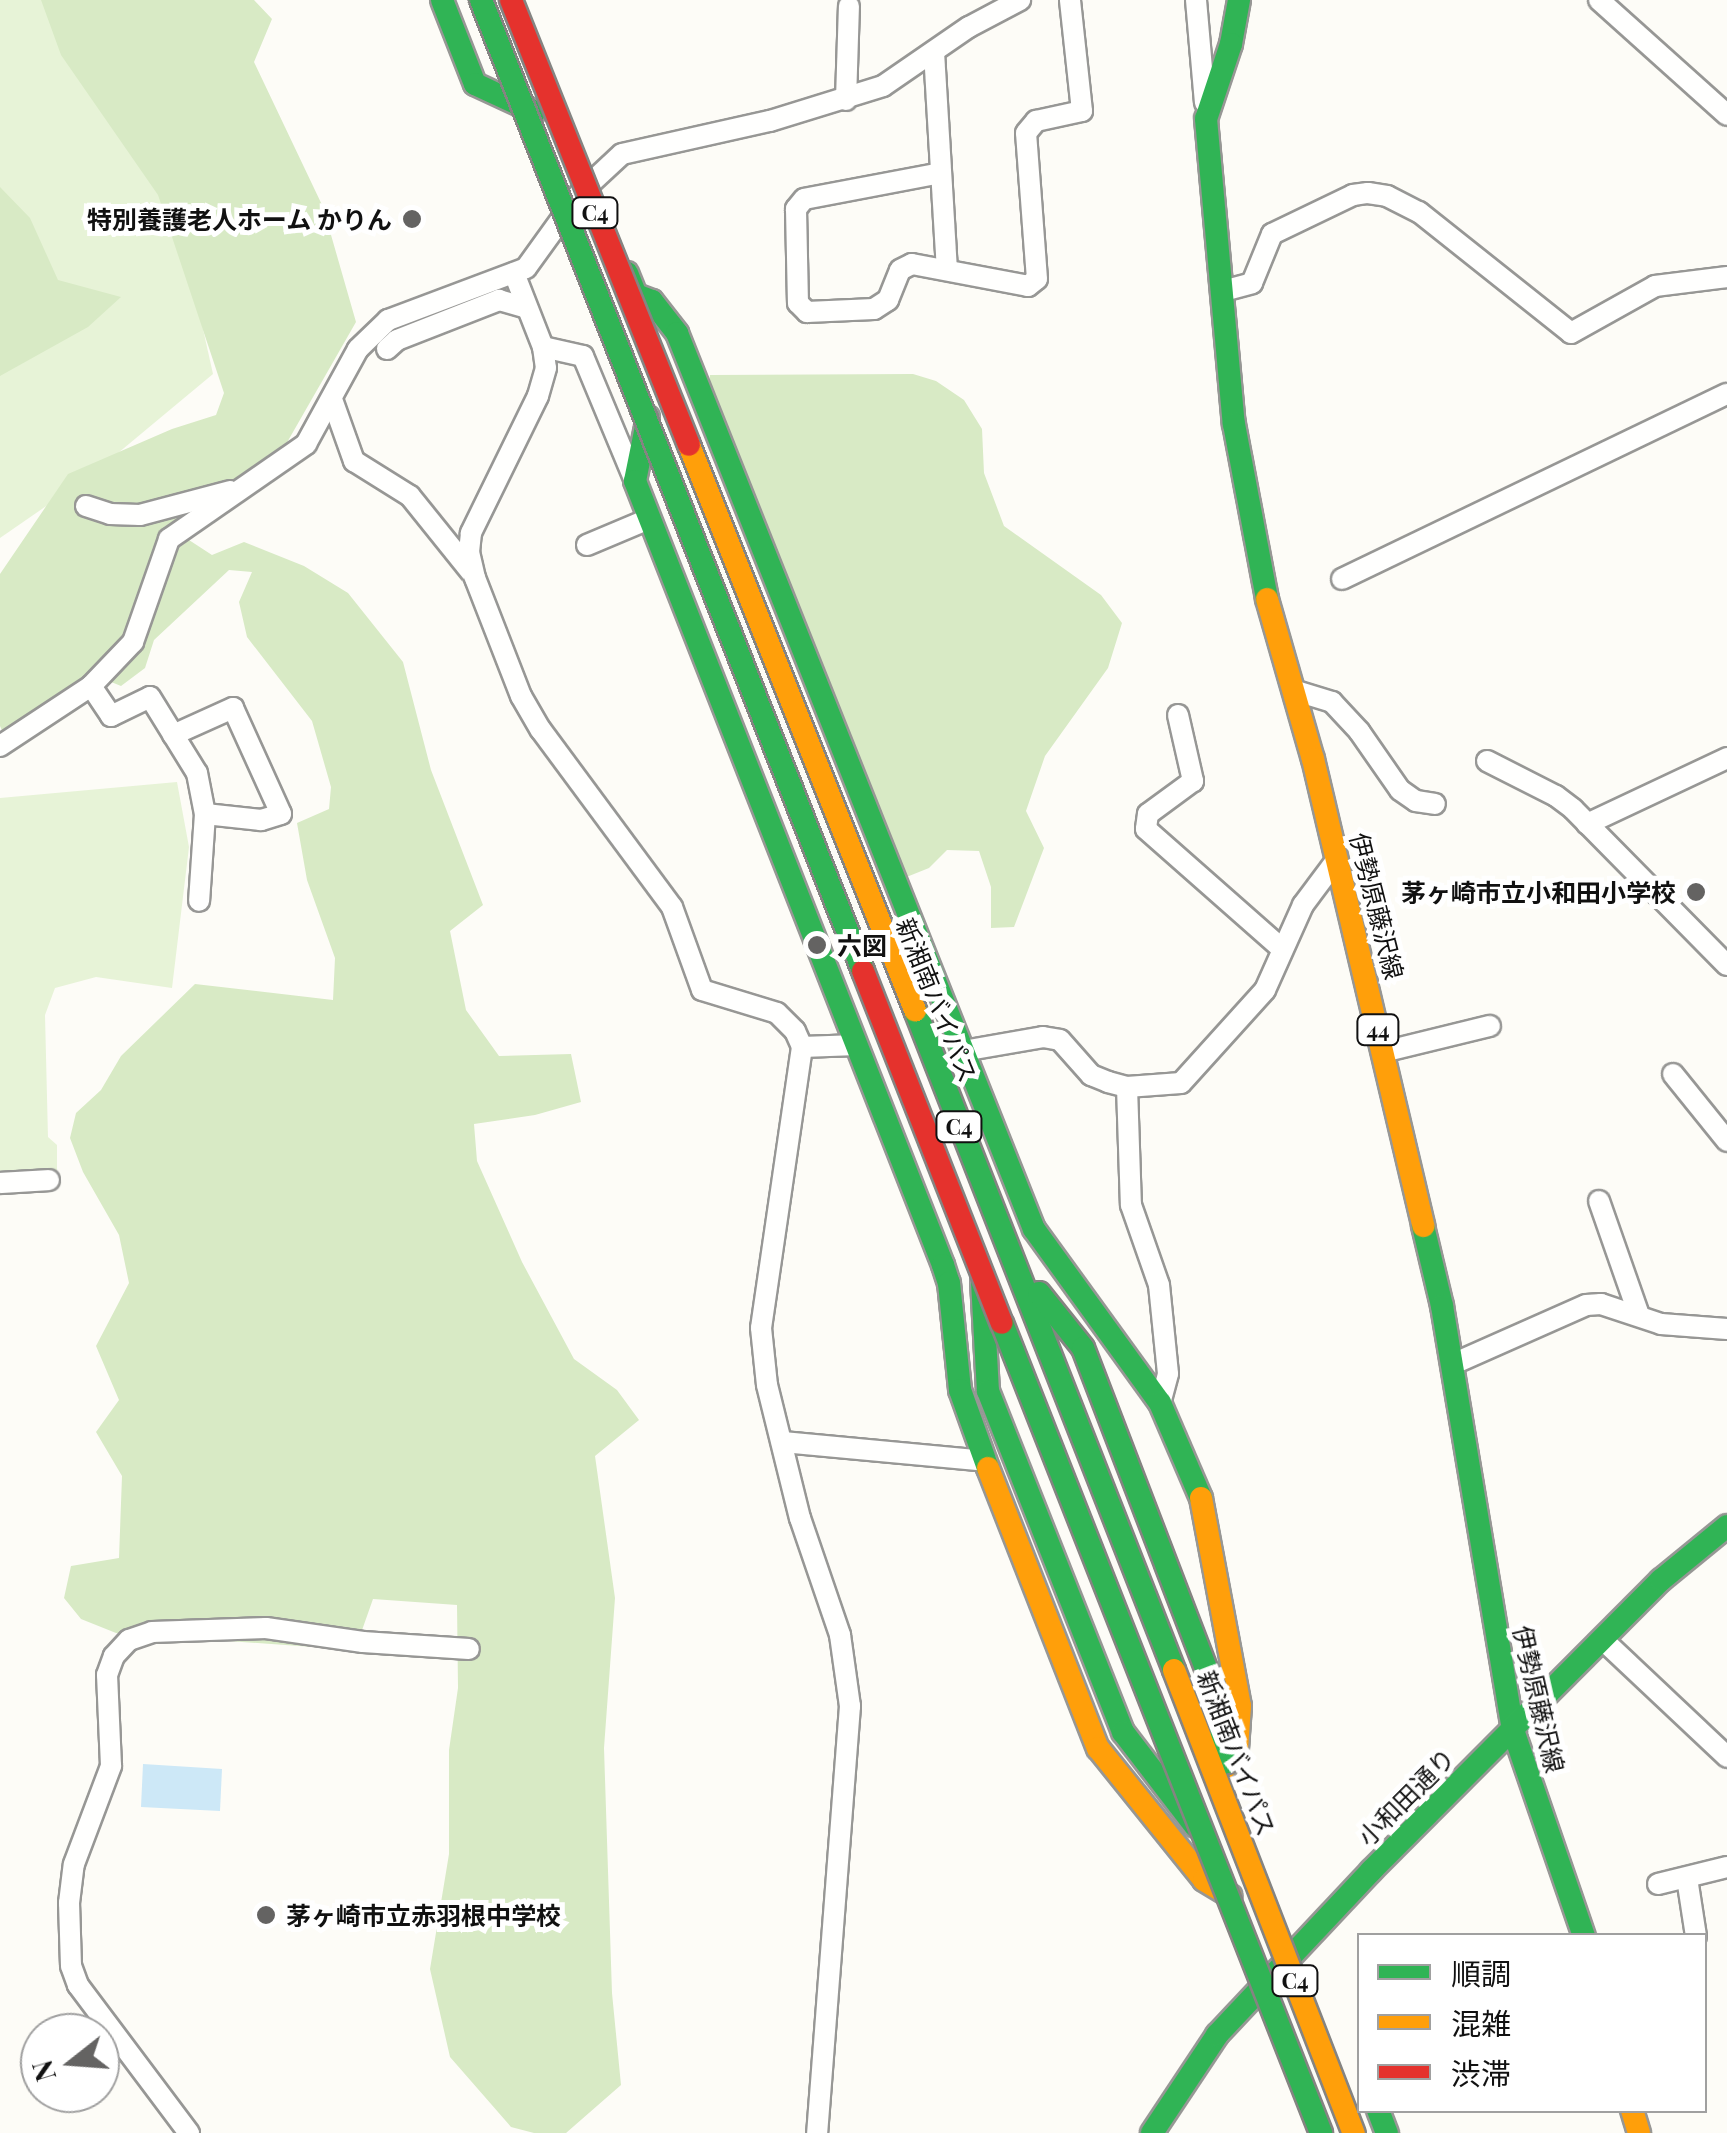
<!DOCTYPE html>
<html>
<head>
<meta charset="utf-8">
<style>
	body { margin:0 }
	#map { position:relative; width:1727px; height:2133px; overflow:hidden; background:#fdfcf7; font-family:"Playfair Display","Noto Sans JP",serif }
	div>[style] { position:absolute }
	[style*='--x'] { left:calc(var(--x)*1px); top:calc(var(--y)*1px); width:calc(var(--w)*1px); rotate:calc(var(--a)*1deg) }
	.green>* { inset:0; background:#e7f3d7 }
	.forest>* { inset:0; background:#d8eac5 }
	.water>* { inset:0; background:#cde8f7 }
	.roads { filter:drop-shadow(2px 0 #979795) drop-shadow(-2px 0 #979795) drop-shadow(0 2px #979795) drop-shadow(0 -2px #979795) }
	.street>* { height:20px; margin:-10px; padding:0 10px; transform-origin:10px; border-radius:10px; background:#fffffe }
	.fast>* { height:22px; margin:-11px; padding:0 11px; transform-origin:11px; border-radius:11px; background:#30b455 }
	.slow>* { height:22px; margin:-11px; padding:0 11px; transform-origin:11px; border-radius:11px; background:#ff9f0a }
	.bridges { filter:drop-shadow(2px 0 #858482) drop-shadow(-2px 0 #858482) drop-shadow(0 2px #858482) drop-shadow(0 -2px #858482) }
	.fast-bridge>* { height:22px; margin:-11px; padding:0 11px; transform-origin:11px; border-radius:11px; background:#30b455 }
	.slow-bridge>* { height:22px; margin:-11px; padding:0 11px; transform-origin:11px; border-radius:11px; background:#ff9f0a }
	.jam-bridge>* { height:22px; margin:-11px; padding:0 11px; transform-origin:11px; border-radius:11px; background:#e5322d }
	.dots>* { width:28px; height:28px; translate:-50% -50%; box-sizing:border-box; border:5px solid #fff; border-radius:50% }
	span { translate:-50% -50%; white-space:nowrap; text-align:center; line-height:1.15; -webkit-text-stroke:10px #fff; paint-order:stroke }
	.shield-label span { padding:2px 8px; background:#fff; border:2px solid; border-radius:8px; -webkit-text-stroke-width:0 }
	.shield-label { font-size:22px; color:#111; font-weight:700 }
	.poi-label { font-size:25px; color:#111; font-weight:700 }
	.right { translate:-100% -50%; text-align:right }
	.left { translate:0 -50%; text-align:left }
	.street-label { font-size:25px; color:#111 }
	.legend { position:absolute; left:1357px; top:1933px; width:350px; height:180px; box-sizing:border-box; background:#fff; border:2px solid #a0a0a0; margin:0; padding:12px 18px; list-style:none; font-size:30px; color:#111 }
	.legend li { display:flex; align-items:center; gap:20px; height:50px }
	.legend b { width:50px; border:2px solid #a0a0a0 }
	.north { position:absolute; left:20px; top:2013px; width:100px; height:100px; box-sizing:border-box; background:#fff; border:2px solid #a0a0a0; border-radius:50%; rotate:253deg; font-size:28px; font-weight:700; line-height:40px; text-align:center; color:#111 }
	.north::after { content:''; display:block; margin:auto; width:35px; height:45px; background:#646362; clip-path:polygon(50% 0,100% 100%,50% 72%,0 100%) }
</style>
</head>
<body>
<div id="map">
	<div class="green">
		<div style="clip-path:polygon(0 0,68px 0,160px 136px,213px 374px,94px 473px,0 538px)"></div>
		<div style="clip-path:polygon(177px 782px,189px 847px,172px 988px,96px 977px,55px 988px,45px 1015px,48px 1137px,57px 1145px,57px 1172px,0 1174px,0 798px)"></div>
	</div>
	<div class="forest">
		<div style="clip-path:polygon(41px 0,254px 0,272px 19px,254px 62px,323px 207px,356px 322px,285px 446px,169px 527px,212px 555px,244px 542px,304px 566px,348px 593px,403px 662px,431px 770px,483px 905px,450px 931px,466px 1010px,499px 1056px,571px 1054px,581px 1102px,535px 1115px,474px 1124px,477px 1161px,522px 1262px,574px 1359px,617px 1390px,639px 1420px,595px 1456px,615px 1598px,604px 1748px,612px 1993px,621px 2085px,566px 2133px,534px 2133px,511px 2127px,450px 2057px,430px 1969px,449px 1854px,449px 1750px,458px 1688px,457px 1605px,373px 1599px,355px 1650px,116px 1633px,81px 1619px,64px 1598px,71px 1566px,119px 1558px,122px 1476px,96px 1432px,119px 1400px,96px 1346px,129px 1283px,119px 1235px,83px 1172px,70px 1138px,76px 1113px,101px 1090px,121px 1056px,195px 984px,333px 1000px,335px 958px,307px 880px,297px 823px,329px 809px,331px 787px,312px 721px,247px 637px,239px 602px,252px 572px,229px 570px,154px 640px,145px 668px,121px 686px,89px 673px,3px 733px,0 726px,0 574px,68px 474px,172px 429px,216px 415px,224px 393px,158px 195px,61px 55px)"></div>
		<div style="clip-path:polygon(0 187px,30px 218px,58px 280px,121px 297px,88px 327px,0 376px)"></div>
		<div style="clip-path:polygon(913px 374px,936px 381px,964px 400px,982px 429px,984px 473px,1004px 526px,1101px 595px,1122px 623px,1108px 668px,1045px 756px,1026px 811px,1044px 848px,1014px 927px,991px 928px,991px 887px,979px 851px,947px 850px,929px 868px,904px 878px,709px 388px,710px 375px)"></div>
	</div>
	<div class="water">
		<div style="clip-path:polygon(143px 1764px,222px 1769px,220px 1811px,141px 1807px)"></div>
	</div>
	<div class="roads">
		<div class="street">
			<div style="--x:1196;--y:0;--w:103;--a:85"></div>
			<div style="--x:1599;--y:0;--w:172;--a:41.9"></div>
			<div style="--x:934;--y:52;--w:218;--a:86.6"></div>
			<div style="--x:846;--y:100;--w:94;--a:-88.2"></div>
			<div style="--x:941;--y:173;--w:139;--a:169.3"></div>
			<div style="--x:804;--y:199;--w:13;--a:129"></div>
			<div style="--x:796;--y:209;--w:94;--a:88.8"></div>
			<div style="--x:798;--y:303;--w:13;--a:45"></div>
			<div style="--x:807;--y:312;--w:67;--a:-2.6"></div>
			<div style="--x:874;--y:309;--w:17;--a:-33"></div>
			<div style="--x:888;--y:300;--w:32;--a:-68"></div>
			<div style="--x:900;--y:270;--w:13;--a:-27"></div>
			<div style="--x:912;--y:264;--w:118;--a:10.7"></div>
			<div style="--x:1028;--y:286;--w:11;--a:-38"></div>
			<div style="--x:1037;--y:279;--w:146;--a:-94.3"></div>
			<div style="--x:1026;--y:133;--w:16;--a:-50"></div>
			<div style="--x:1036;--y:121;--w:47;--a:-12.3"></div>
			<div style="--x:1082;--y:111;--w:112;--a:-96.2"></div>
			<div style="--x:514;--y:273;--w:79;--a:68.6"></div>
			<div style="--x:543;--y:347;--w:21;--a:82"></div>
			<div style="--x:546;--y:368;--w:29;--a:106"></div>
			<div style="--x:538;--y:396;--w:153;--a:116.1"></div>
			<div style="--x:471;--y:533;--w:19;--a:96"></div>
			<div style="--x:469;--y:552;--w:27;--a:77"></div>
			<div style="--x:475;--y:578;--w:127;--a:68.7"></div>
			<div style="--x:521;--y:696;--w:39;--a:60"></div>
			<div style="--x:541;--y:730;--w:220;--a:53.5"></div>
			<div style="--x:672;--y:907;--w:88;--a:70.1"></div>
			<div style="--x:702;--y:990;--w:78;--a:17"></div>
			<div style="--x:777;--y:1013;--w:25;--a:45"></div>
			<div style="--x:795;--y:1031;--w:17;--a:66"></div>
			<div style="--x:802;--y:1047;--w:284;--a:98.3"></div>
			<div style="--x:761;--y:1328;--w:57;--a:84"></div>
			<div style="--x:767;--y:1385;--w:137;--a:76.1"></div>
			<div style="--x:800;--y:1518;--w:124;--a:71.1"></div>
			<div style="--x:840;--y:1635;--w:72;--a:82"></div>
			<div style="--x:850;--y:1706;--w:428;--a:94.4"></div>
			<div style="--x:1223;--y:291;--w:30;--a:-15"></div>
			<div style="--x:1252;--y:283;--w:53;--a:-67.8"></div>
			<div style="--x:1272;--y:234;--w:90;--a:-25.7"></div>
			<div style="--x:1353;--y:195;--w:15;--a:-8"></div>
			<div style="--x:1368;--y:193;--w:19;--a:9"></div>
			<div style="--x:1387;--y:196;--w:36;--a:27"></div>
			<div style="--x:1419;--y:212;--w:194;--a:38.5"></div>
			<div style="--x:1571;--y:333;--w:96;--a:-29.2"></div>
			<div style="--x:1655;--y:286;--w:73;--a:-7.1"></div>
			<div style="--x:543;--y:347;--w:41;--a:12.7"></div>
			<div style="--x:583;--y:356;--w:135;--a:67.4"></div>
			<div style="--x:387;--y:349;--w:13;--a:-42"></div>
			<div style="--x:397;--y:340;--w:110;--a:-21.4"></div>
			<div style="--x:499;--y:300;--w:29;--a:16"></div>
			<div style="--x:333;--y:402;--w:63;--a:70.4"></div>
			<div style="--x:354;--y:461;--w:66;--a:32"></div>
			<div style="--x:410;--y:496;--w:97;--a:51.2"></div>
			<div style="--x:86;--y:506;--w:25;--a:18"></div>
			<div style="--x:110;--y:514;--w:30;--a:2"></div>
			<div style="--x:140;--y:515;--w:93;--a:-14.9"></div>
			<div style="--x:587;--y:545;--w:67;--a:-22.8"></div>
			<div style="--x:1342;--y:579;--w:427;--a:-25.7"></div>
			<div style="--x:91;--y:686;--w:36;--a:56"></div>
			<div style="--x:111;--y:716;--w:43;--a:-26"></div>
			<div style="--x:150;--y:697;--w:89;--a:58.3"></div>
			<div style="--x:197;--y:773;--w:42;--a:79"></div>
			<div style="--x:205;--y:814;--w:87;--a:93.9"></div>
			<div style="--x:1293;--y:690;--w:41;--a:17.1"></div>
			<div style="--x:1332;--y:702;--w:40;--a:47"></div>
			<div style="--x:1359;--y:731;--w:72;--a:55.2"></div>
			<div style="--x:1400;--y:790;--w:19;--a:35"></div>
			<div style="--x:1416;--y:801;--w:19;--a:9"></div>
			<div style="--x:1178;--y:715;--w:68;--a:77.2"></div>
			<div style="--x:1193;--y:781;--w:56;--a:143.7"></div>
			<div style="--x:1148;--y:814;--w:15;--a:98"></div>
			<div style="--x:1146;--y:829;--w:180;--a:41.4"></div>
			<div style="--x:173;--y:735;--w:66;--a:-24.2"></div>
			<div style="--x:233;--y:708;--w:116;--a:65.6"></div>
			<div style="--x:281;--y:814;--w:21;--a:163"></div>
			<div style="--x:261;--y:820;--w:56;--a:-173.9"></div>
			<div style="--x:0;--y:746;--w:109;--a:-33.4"></div>
			<div style="--x:91;--y:686;--w:61;--a:-46.3"></div>
			<div style="--x:133;--y:642;--w:109;--a:-70.7"></div>
			<div style="--x:169;--y:539;--w:167;--a:-34.7"></div>
			<div style="--x:306;--y:444;--w:108;--a:-61.3"></div>
			<div style="--x:358;--y:349;--w:42;--a:-44"></div>
			<div style="--x:388;--y:320;--w:147;--a:-20.6"></div>
			<div style="--x:526;--y:268;--w:92;--a:-54.2"></div>
			<div style="--x:580;--y:193;--w:57;--a:-42.9"></div>
			<div style="--x:622;--y:154;--w:152;--a:-12.6"></div>
			<div style="--x:770;--y:121;--w:118;--a:-17.2"></div>
			<div style="--x:883;--y:86;--w:104;--a:-34.5"></div>
			<div style="--x:969;--y:27;--w:58;--a:-27.9"></div>
			<div style="--x:1487;--y:761;--w:77;--a:26.9"></div>
			<div style="--x:1556;--y:796;--w:21;--a:37"></div>
			<div style="--x:1573;--y:809;--w:219;--a:45.4"></div>
			<div style="--x:1587;--y:824;--w:155;--a:-25.2"></div>
			<div style="--x:802;--y:1047;--w:55;--a:-2.1"></div>
			<div style="--x:963;--y:1051;--w:81;--a:-9.9"></div>
			<div style="--x:1043;--y:1037;--w:17;--a:10"></div>
			<div style="--x:1060;--y:1040;--w:47;--a:48.5"></div>
			<div style="--x:1091;--y:1075;--w:18;--a:22"></div>
			<div style="--x:1108;--y:1082;--w:20;--a:15"></div>
			<div style="--x:1127;--y:1087;--w:54;--a:-4.2"></div>
			<div style="--x:1181;--y:1083;--w:125;--a:-47.9"></div>
			<div style="--x:1265;--y:990;--w:93;--a:-65.9"></div>
			<div style="--x:1303;--y:905;--w:54;--a:-53.3"></div>
			<div style="--x:1383;--y:1052;--w:110;--a:-13.7"></div>
			<div style="--x:1673;--y:1074;--w:86;--a:51.1"></div>
			<div style="--x:1127;--y:1087;--w:118;--a:88.1"></div>
			<div style="--x:1131;--y:1205;--w:85;--a:70.7"></div>
			<div style="--x:1159;--y:1285;--w:89;--a:84.2"></div>
			<div style="--x:1168;--y:1374;--w:30;--a:105"></div>
			<div style="--x:0;--y:1183;--w:49;--a:-3.5"></div>
			<div style="--x:1599;--y:1201;--w:121;--a:70.7"></div>
			<div style="--x:1453;--y:1364;--w:145;--a:-23.9"></div>
			<div style="--x:1586;--y:1305;--w:15;--a:-4"></div>
			<div style="--x:1601;--y:1304;--w:63;--a:18.4"></div>
			<div style="--x:1661;--y:1324;--w:66;--a:4.3"></div>
			<div style="--x:782;--y:1442;--w:205;--a:5.3"></div>
			<div style="--x:1602;--y:1639;--w:172;--a:43.3"></div>
			<div style="--x:1687;--y:1878;--w:59;--a:81.2"></div>
			<div style="--x:1658;--y:1884;--w:71;--a:-13.8"></div>
			<div style="--x:189;--y:2133;--w:185;--a:-126.9"></div>
			<div style="--x:78;--y:1985;--w:20;--a:-110"></div>
			<div style="--x:71;--y:1966;--w:63;--a:-91.8"></div>
			<div style="--x:69;--y:1903;--w:39;--a:-83"></div>
			<div style="--x:74;--y:1864;--w:105;--a:-69.3"></div>
			<div style="--x:111;--y:1766;--w:91;--a:-92.5"></div>
			<div style="--x:107;--y:1675;--w:20;--a:-70"></div>
			<div style="--x:114;--y:1656;--w:22;--a:-47"></div>
			<div style="--x:129;--y:1640;--w:24;--a:-19"></div>
			<div style="--x:152;--y:1632;--w:114;--a:-2"></div>
			<div style="--x:266;--y:1628;--w:98;--a:8.2"></div>
			<div style="--x:363;--y:1642;--w:106;--a:3.8"></div>
		</div>
		<div class="fast">
			<div style="--x:442;--y:0;--w:90;--a:68.6"></div>
			<div style="--x:475;--y:84;--w:66;--a:25"></div>
			<div style="--x:1239;--y:0;--w:45;--a:100.3"></div>
			<div style="--x:1231;--y:44;--w:79;--a:108.4"></div>
			<div style="--x:1206;--y:119;--w:306;--a:84.8"></div>
			<div style="--x:1234;--y:424;--w:178;--a:79.3"></div>
			<div style="--x:627;--y:273;--w:24;--a:68"></div>
			<div style="--x:636;--y:295;--w:17;--a:21"></div>
			<div style="--x:652;--y:301;--w:41;--a:52"></div>
			<div style="--x:677;--y:333;--w:965;--a:68.28"></div>
			<div style="--x:1034;--y:1229;--w:215;--a:54.1"></div>
			<div style="--x:1160;--y:1403;--w:103;--a:66.7"></div>
			<div style="--x:648;--y:417;--w:65;--a:101.5"></div>
			<div style="--x:635;--y:481;--w:842;--a:68.55"></div>
			<div style="--x:943;--y:1265;--w:19;--a:72"></div>
			<div style="--x:949;--y:1283;--w:108;--a:84.1"></div>
			<div style="--x:960;--y:1390;--w:83;--a:70.3"></div>
			<div style="--x:1423;--y:1226;--w:82;--a:76.6"></div>
			<div style="--x:1442;--y:1306;--w:430;--a:80.5"></div>
			<div style="--x:1513;--y:1730;--w:218;--a:71"></div>
			<div style="--x:982;--y:1281;--w:110;--a:86.9"></div>
			<div style="--x:988;--y:1391;--w:367;--a:68.4"></div>
			<div style="--x:1123;--y:1732;--w:118;--a:52.5"></div>
			<div style="--x:1378;--y:2110;--w:25;--a:69"></div>
			<div style="--x:1152;--y:2133;--w:118;--a:-56.4"></div>
			<div style="--x:1217;--y:2035;--w:225;--a:-46.8"></div>
			<div style="--x:1371;--y:1871;--w:411;--a:-45.1"></div>
			<div style="--x:1661;--y:1580;--w:85;--a:-39.3"></div>
		</div>
		<div class="slow">
			<div style="--x:1267;--y:599;--w:166;--a:74"></div>
			<div style="--x:1313;--y:759;--w:480;--a:76.7"></div>
			<div style="--x:988;--y:1468;--w:301;--a:68.6"></div>
			<div style="--x:1098;--y:1748;--w:169;--a:51.2"></div>
			<div style="--x:1204;--y:1880;--w:31;--a:31"></div>
			<div style="--x:1201;--y:1498;--w:212;--a:79.4"></div>
			<div style="--x:1240;--y:1706;--w:43;--a:94"></div>
			<div style="--x:1237;--y:1749;--w:24;--a:123"></div>
			<div style="--x:1632;--y:2110;--w:24;--a:73"></div>
		</div>
	</div>
	<div class="bridges">
		<div class="fast-bridge">
			<div style="--x:481;--y:0;--w:1043;--a:68.52"></div>
			<div style="--x:915;--y:1010;--w:709;--a:68.57"></div>
			<div style="--x:1039;--y:1293;--w:70;--a:51.3"></div>
			<div style="--x:1083;--y:1348;--w:374;--a:69"></div>
			<div style="--x:1217;--y:1697;--w:66;--a:82.1"></div>
			<div style="--x:1002;--y:1323;--w:871;--a:68.5"></div>
		</div>
		<div class="slow-bridge">
			<div style="--x:689;--y:445;--w:609;--a:68.2"></div>
			<div style="--x:1174;--y:1670;--w:497;--a:68.8"></div>
		</div>
		<div class="jam-bridge">
			<div style="--x:511;--y:0;--w:479;--a:68.2"></div>
			<div style="--x:863;--y:971;--w:378;--a:68.5"></div>
		</div>
	</div>
	<div class="dots">
		<div style="left:412px;top:219px;background:#646362"></div>
		<div style="left:1696px;top:892px;background:#646362"></div>
		<div style="left:817px;top:945px;background:#646362"></div>
		<div style="left:266px;top:1915px;background:#646362"></div>
	</div>
	<div class="shield-label">
		<span style="left:595px;top:213px">C4</span>
		<span style="left:1378px;top:1030px">44</span>
		<span style="left:959px;top:1127px">C4</span>
		<span style="left:1295px;top:1981px">C4</span>
	</div>
	<div class="poi-label">
		<span class="right" style="left:392px;top:219px">特別養護老人ホーム かりん</span>
		<span class="right" style="left:1676px;top:892px">茅ヶ崎市立小和田小学校</span>
		<span class="left" style="left:837px;top:945px">六図</span>
		<span class="left" style="left:286px;top:1915px">茅ヶ崎市立赤羽根中学校</span>
	</div>
	<div class="street-label">
		<span style="left:1377px;top:906px;rotate:76deg">伊勢原藤沢線</span>
		<span style="left:937px;top:1000px;rotate:68deg">新湘南バイパス</span>
		<span style="left:1539px;top:1699px;rotate:77deg">伊勢原藤沢線</span>
		<span style="left:1237px;top:1753px;rotate:69deg">新湘南バイパス</span>
		<span style="left:1406px;top:1797px;rotate:-45deg">小和田通り</span>
	</div>
	<ul class="legend">
	<li><b style="height:12px;background:#30b455"></b>順調</li>
	<li><b style="height:12px;background:#ff9f0a"></b>混雑</li>
	<li><b style="height:12px;background:#e5322d"></b>渋滞</li>
	</ul>
	<div class="north">N</div>
</div>
</body>
</html>
